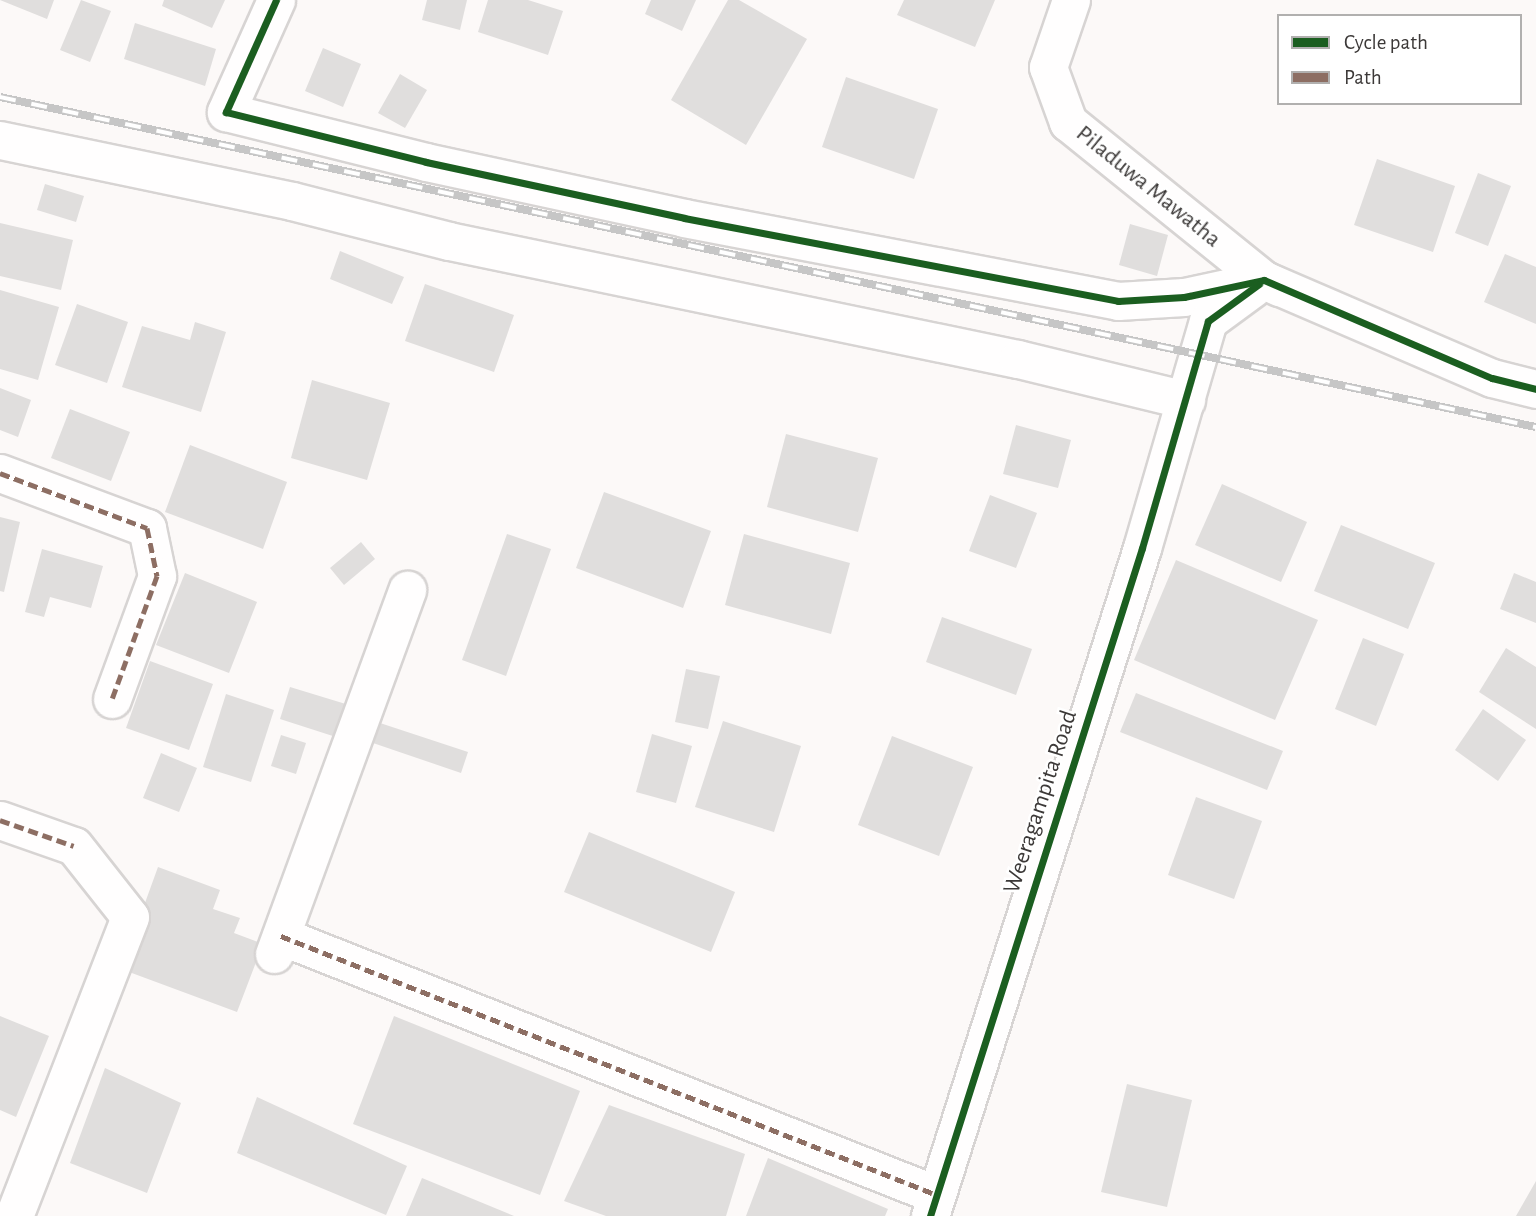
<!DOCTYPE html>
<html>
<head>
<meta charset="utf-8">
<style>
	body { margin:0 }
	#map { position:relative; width:1536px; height:1216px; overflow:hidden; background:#fcf9f8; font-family:"Alegreya Sans",sans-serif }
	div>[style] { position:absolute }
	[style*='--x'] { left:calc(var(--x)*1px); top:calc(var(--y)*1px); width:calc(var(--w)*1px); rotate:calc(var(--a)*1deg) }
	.building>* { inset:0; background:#e0dedd }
	.roads { filter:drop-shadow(2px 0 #d7d4d3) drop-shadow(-2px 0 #d7d4d3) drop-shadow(0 2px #d7d4d3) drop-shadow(0 -2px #d7d4d3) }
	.street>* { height:37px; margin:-18.5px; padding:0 18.5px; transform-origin:18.5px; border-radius:18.5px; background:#fffefe }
	.rail>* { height:8px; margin-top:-4px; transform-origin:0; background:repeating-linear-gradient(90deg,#fff 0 16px,#c6c6c6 0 32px); box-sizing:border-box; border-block:2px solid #c6c6c6 }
	.quiet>* { height:5px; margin-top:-2.5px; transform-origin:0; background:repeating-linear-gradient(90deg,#8d6e63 0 10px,transparent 0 15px) }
	.cycleway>* { height:7px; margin:-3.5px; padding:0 3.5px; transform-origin:3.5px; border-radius:3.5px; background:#1b5e20 }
	span { translate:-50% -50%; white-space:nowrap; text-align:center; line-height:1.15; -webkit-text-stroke:5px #fff; paint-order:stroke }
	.street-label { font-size:24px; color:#3c3938 }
	.legend { position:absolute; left:1277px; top:14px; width:245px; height:91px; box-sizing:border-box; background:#fff; border:2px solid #b1b0af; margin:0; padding:9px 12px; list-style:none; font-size:21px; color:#3c3938 }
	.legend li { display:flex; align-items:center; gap:14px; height:35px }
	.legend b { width:35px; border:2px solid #b1b0af }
</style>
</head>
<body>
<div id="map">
	<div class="building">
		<div style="clip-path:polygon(0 0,54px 0,47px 19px)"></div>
		<div style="clip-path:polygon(81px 0,111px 11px,90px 62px,60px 50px)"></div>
		<div style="clip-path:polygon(164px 0,225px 0,212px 28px,162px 6px)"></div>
		<div style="clip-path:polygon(427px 0,467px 0,460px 30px,422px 20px)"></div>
		<div style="clip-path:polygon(488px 0,528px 0,563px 11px,548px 55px,478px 32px)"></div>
		<div style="clip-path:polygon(651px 0,696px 0,682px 31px,645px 14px)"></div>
		<div style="clip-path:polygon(728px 0,739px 0,807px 39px,746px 145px,671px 100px)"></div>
		<div style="clip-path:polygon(904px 0,995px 0,975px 47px,897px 15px)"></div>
		<div style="clip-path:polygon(135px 23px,216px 49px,205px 86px,124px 59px)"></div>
		<div style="clip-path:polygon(323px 48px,361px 64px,343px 107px,305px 91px)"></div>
		<div style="clip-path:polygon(400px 74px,427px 90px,405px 128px,378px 113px)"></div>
		<div style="clip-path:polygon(846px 77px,938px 109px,914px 179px,822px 147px)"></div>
		<div style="clip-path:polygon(1377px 159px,1455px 186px,1433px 252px,1354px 225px)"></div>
		<div style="clip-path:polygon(1478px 173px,1511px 186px,1488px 246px,1455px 233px)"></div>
		<div style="clip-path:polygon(45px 184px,84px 196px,76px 222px,37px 210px)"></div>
		<div style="clip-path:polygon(0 223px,73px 240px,61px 290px,0 276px)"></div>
		<div style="clip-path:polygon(1130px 224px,1168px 235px,1157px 276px,1119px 265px)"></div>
		<div style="clip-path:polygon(340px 251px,404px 277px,392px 304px,330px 279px)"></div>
		<div style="clip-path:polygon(1505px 254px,1536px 267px,1536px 324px,1484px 302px)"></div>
		<div style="clip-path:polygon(425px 284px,514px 315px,494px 372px,405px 341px)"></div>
		<div style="clip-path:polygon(0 290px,59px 307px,38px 380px,0 369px)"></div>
		<div style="clip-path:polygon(77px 304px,128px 322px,107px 383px,55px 365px)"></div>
		<div style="clip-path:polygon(195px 322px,226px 332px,201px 412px,122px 387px,142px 326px,190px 340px)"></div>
		<div style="clip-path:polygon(312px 380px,390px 403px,367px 480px,291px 458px)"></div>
		<div style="clip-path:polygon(0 388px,31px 400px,18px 437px,0 430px)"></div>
		<div style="clip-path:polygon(70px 409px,130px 432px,111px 481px,51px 458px)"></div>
		<div style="clip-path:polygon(1016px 425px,1071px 440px,1058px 488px,1003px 474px)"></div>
		<div style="clip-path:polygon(786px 434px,878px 458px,858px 532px,767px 507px)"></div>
		<div style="clip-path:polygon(190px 445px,287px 482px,263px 549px,165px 512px)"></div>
		<div style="clip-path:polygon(1222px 484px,1307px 522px,1281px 582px,1195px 545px)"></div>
		<div style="clip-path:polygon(604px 492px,711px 531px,683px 608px,576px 568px)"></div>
		<div style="clip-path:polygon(990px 495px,1037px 513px,1016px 568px,969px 551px)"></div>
		<div style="clip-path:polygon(0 517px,20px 522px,4px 592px,0 591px)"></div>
		<div style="clip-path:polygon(1341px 525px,1435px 563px,1408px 629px,1314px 591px)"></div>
		<div style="clip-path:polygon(507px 534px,551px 549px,506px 676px,462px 660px)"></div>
		<div style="clip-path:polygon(744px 534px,850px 563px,831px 634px,725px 605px)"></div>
		<div style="clip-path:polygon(361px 542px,375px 559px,344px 585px,330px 568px)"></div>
		<div style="clip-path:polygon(42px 549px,103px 566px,91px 608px,50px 597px,44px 617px,25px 612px)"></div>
		<div style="clip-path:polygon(1176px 560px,1318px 620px,1275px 720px,1134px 660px)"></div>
		<div style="clip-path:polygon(185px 573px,257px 602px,229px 673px,156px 645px)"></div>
		<div style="clip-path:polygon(1514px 573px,1536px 582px,1536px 623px,1500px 609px)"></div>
		<div style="clip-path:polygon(942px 617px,1032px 649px,1016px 695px,926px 662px)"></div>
		<div style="clip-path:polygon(1363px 638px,1404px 654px,1376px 726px,1335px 709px)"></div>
		<div style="clip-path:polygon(1506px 648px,1536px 667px,1536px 729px,1479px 692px)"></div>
		<div style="clip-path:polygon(150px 661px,213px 684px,189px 750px,126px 728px)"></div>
		<div style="clip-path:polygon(686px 669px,720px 676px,708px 729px,675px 722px)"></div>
		<div style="clip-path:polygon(290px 687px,349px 705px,339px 738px,280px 719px)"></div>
		<div style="clip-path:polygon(1136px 693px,1283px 751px,1267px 790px,1120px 732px)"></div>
		<div style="clip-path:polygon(226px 694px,274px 710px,251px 782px,203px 767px)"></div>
		<div style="clip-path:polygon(1483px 709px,1526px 740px,1498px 781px,1455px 750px)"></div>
		<div style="clip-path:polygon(723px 721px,801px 746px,774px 832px,695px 807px)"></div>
		<div style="clip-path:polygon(380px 723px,468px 752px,461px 773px,373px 743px)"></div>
		<div style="clip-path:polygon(652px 734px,692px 746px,676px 803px,636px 792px)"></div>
		<div style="clip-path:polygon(281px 735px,306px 743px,296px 774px,271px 766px)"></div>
		<div style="clip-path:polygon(892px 736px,973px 767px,939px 856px,858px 825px)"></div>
		<div style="clip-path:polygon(161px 753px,197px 768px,179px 812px,143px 798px)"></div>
		<div style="clip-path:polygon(1196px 797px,1262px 821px,1234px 899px,1168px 875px)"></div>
		<div style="clip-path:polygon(589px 832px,735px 892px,711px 952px,564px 892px)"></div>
		<div style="clip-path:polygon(158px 867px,220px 890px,213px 909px,240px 918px,234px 933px,263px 944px,237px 1012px,121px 969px)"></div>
		<div style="clip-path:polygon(0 1016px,49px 1036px,16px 1117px,0 1110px)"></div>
		<div style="clip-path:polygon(394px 1016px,580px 1091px,540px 1195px,353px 1124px)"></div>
		<div style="clip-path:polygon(105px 1068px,181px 1103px,147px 1193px,70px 1163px)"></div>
		<div style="clip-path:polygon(1127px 1084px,1192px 1100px,1167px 1207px,1101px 1192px)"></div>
		<div style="clip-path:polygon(257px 1097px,407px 1166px,386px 1215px,237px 1153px)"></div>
		<div style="clip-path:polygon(609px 1105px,745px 1154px,726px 1216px,606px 1216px,564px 1201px)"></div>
		<div style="clip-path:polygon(768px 1158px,888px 1209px,885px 1216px,746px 1216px)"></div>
		<div style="clip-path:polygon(422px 1178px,514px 1216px,406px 1216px)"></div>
		<div style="clip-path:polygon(1536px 1181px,1536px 1216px,1516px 1216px)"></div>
	</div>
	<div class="roads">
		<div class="street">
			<div style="--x:276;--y:0;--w:123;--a:114.1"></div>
			<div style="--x:226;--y:112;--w:206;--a:14"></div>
			<div style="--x:426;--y:162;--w:264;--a:12.2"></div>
			<div style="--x:684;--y:218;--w:442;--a:10.8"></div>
			<div style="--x:1118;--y:301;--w:66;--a:-3.5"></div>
			<div style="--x:1184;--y:297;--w:82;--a:-12"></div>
			<div style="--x:1264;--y:280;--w:248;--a:23.3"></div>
			<div style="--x:1492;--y:378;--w:45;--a:14"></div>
			<div style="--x:1071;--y:0;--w:71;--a:108.9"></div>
			<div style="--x:1048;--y:67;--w:59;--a:70"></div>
			<div style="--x:1068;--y:122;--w:252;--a:38.9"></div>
			<div style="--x:1264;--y:280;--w:17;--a:25"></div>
			<div style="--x:0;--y:140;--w:298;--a:11.8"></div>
			<div style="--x:292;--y:201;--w:162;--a:14.3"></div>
			<div style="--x:449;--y:241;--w:581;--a:11.72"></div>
			<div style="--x:1018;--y:359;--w:173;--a:13.7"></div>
			<div style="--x:0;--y:473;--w:157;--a:20.5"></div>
			<div style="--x:147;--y:528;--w:49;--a:78.2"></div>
			<div style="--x:157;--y:576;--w:131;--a:110.1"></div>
			<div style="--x:0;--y:820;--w:78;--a:19.4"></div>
			<div style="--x:74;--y:846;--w:90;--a:51.7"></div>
			<div style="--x:130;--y:917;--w:321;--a:111.2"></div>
			<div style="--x:281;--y:936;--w:705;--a:21.54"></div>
			<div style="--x:274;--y:954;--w:388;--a:-69.9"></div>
			<div style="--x:930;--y:1216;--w:701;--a:-72.39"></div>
			<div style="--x:1142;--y:548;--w:236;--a:-73.8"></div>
			<div style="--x:1208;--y:321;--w:56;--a:-36.3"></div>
		</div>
	</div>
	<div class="rail">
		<div style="--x:0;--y:97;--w:1571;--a:12.13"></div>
	</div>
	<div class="quiet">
		<div style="--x:0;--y:473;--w:157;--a:20.5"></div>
		<div style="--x:147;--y:528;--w:49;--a:78.2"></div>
		<div style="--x:157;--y:576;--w:131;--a:110.1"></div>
		<div style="--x:0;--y:820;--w:78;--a:19.4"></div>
		<div style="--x:281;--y:936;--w:705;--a:21.54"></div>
	</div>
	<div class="cycleway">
		<div style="--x:276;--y:0;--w:123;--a:114.1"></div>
		<div style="--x:226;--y:112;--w:206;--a:14"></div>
		<div style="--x:426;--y:162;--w:264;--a:12.2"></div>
		<div style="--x:684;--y:218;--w:442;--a:10.8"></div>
		<div style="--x:1118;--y:301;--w:66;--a:-3.5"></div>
		<div style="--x:1184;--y:297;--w:82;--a:-12"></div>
		<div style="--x:1264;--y:280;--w:248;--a:23.3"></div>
		<div style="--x:1492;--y:378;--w:45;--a:14"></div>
		<div style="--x:930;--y:1216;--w:701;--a:-72.39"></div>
		<div style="--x:1142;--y:548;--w:236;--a:-73.8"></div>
		<div style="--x:1208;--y:321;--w:63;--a:-36"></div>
	</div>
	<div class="street-label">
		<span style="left:1148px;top:187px;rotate:39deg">Piladuwa Mawatha</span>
		<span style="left:1041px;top:802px;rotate:-72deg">Weeragampita Road</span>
	</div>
	<ul class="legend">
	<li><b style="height:9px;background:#1b5e20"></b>Cycle path</li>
	<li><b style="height:9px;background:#8d6e63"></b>Path</li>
	</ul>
</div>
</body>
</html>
